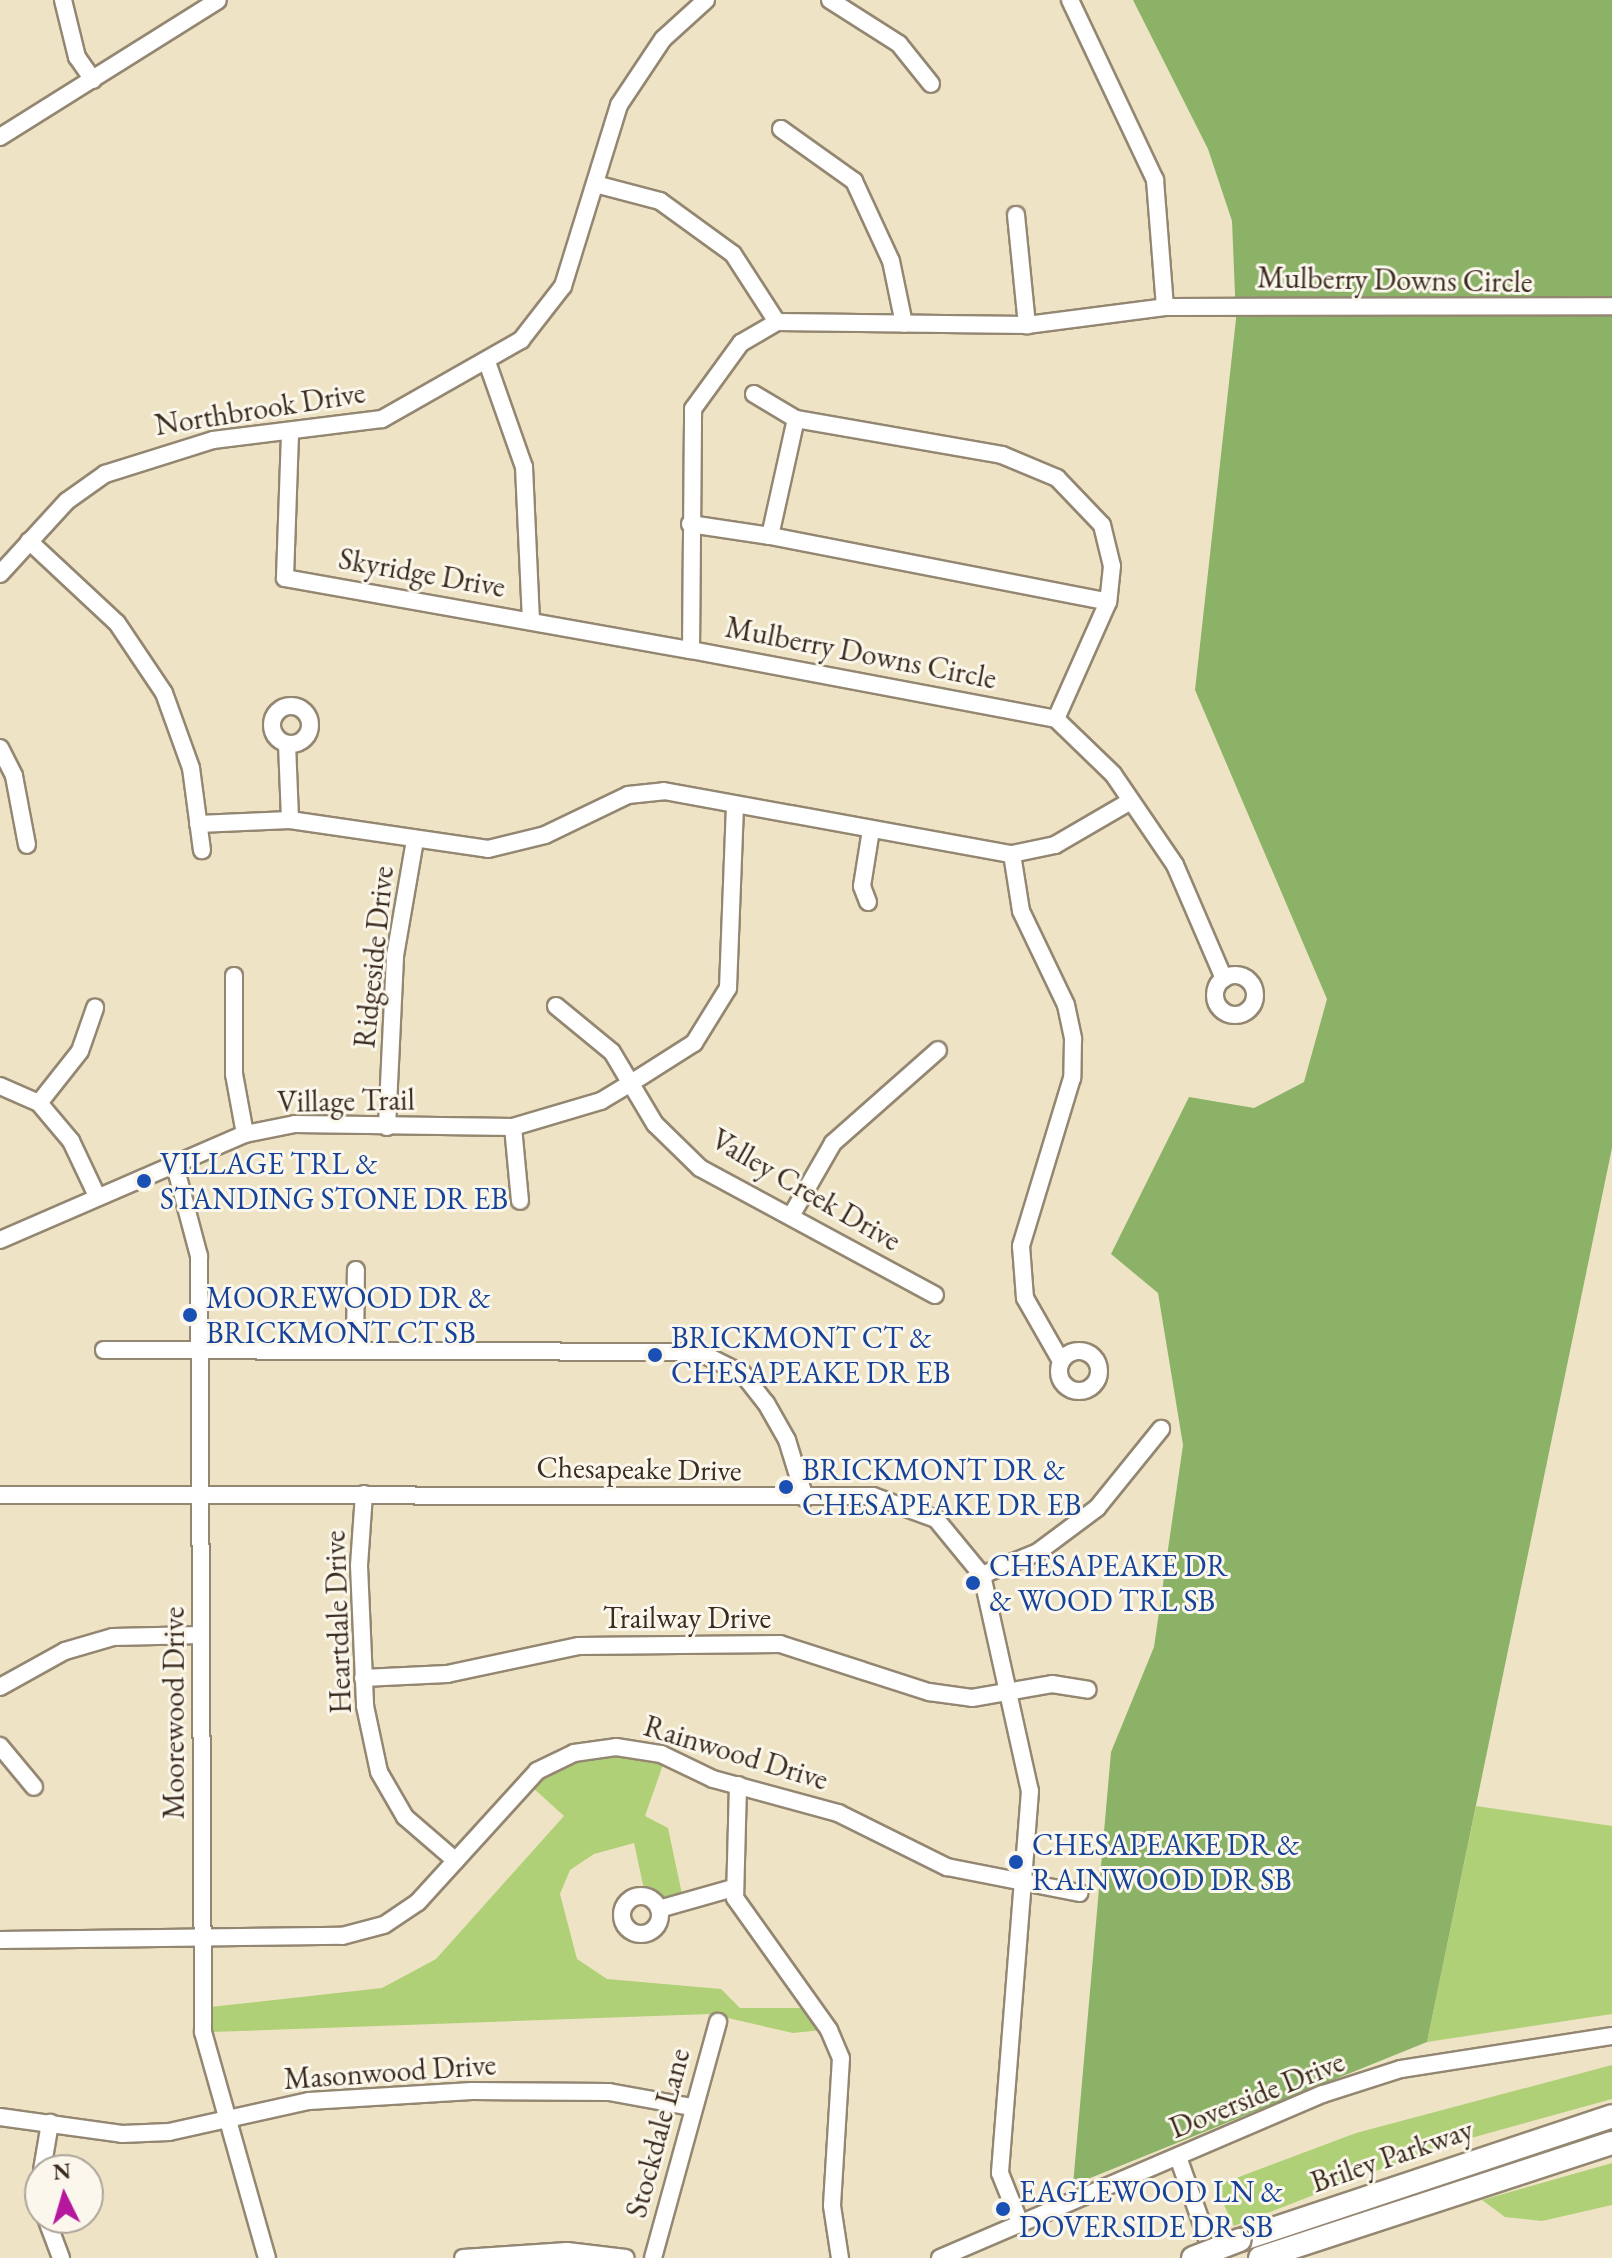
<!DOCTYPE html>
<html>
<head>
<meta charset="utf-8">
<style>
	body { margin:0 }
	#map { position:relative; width:1612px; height:2258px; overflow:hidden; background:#eee4c5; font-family:"EB Garamond",serif }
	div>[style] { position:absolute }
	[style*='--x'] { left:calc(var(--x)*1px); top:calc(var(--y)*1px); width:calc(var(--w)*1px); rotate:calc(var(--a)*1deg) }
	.green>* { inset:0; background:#b0d078 }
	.forest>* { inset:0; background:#8cb268 }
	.roads { filter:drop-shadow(2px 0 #948772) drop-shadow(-2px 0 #948772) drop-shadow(0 2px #948772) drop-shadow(0 -2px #948772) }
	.minor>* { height:16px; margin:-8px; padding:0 8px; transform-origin:8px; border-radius:8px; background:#fff }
	.minor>.ring { margin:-8px; padding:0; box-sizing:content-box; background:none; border:16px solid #fff; border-radius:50% }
	.highway>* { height:22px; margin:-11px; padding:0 11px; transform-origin:11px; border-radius:11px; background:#fff }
	.bridges { filter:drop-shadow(2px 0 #948772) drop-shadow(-2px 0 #948772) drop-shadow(0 2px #948772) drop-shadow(0 -2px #948772) }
	.highway-bridge>* { height:22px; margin:-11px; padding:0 11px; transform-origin:11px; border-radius:11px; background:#fff }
	.dots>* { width:22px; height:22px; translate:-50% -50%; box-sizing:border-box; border:4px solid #fbf7ec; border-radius:50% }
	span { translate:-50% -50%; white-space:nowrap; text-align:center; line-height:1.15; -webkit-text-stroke:6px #fbf7ec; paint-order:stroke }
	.street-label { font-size:30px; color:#3b2a1e }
	.transit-label { font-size:30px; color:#164399 }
	.left { translate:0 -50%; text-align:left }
	.north { position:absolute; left:24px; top:2154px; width:80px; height:80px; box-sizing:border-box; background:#fbf7ec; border:2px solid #aea59a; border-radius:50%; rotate:355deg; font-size:22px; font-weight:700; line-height:32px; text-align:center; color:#3b2a1e }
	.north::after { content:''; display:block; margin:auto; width:28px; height:36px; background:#b5179e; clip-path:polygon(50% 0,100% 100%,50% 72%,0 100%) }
</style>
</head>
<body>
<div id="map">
	<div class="green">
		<div style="clip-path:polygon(613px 1752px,664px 1762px,645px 1816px,668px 1828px,682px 1894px,665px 1899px,644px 1889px,634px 1843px,594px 1854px,570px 1870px,560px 1894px,577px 1959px,607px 1979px,721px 1989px,740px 2008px,807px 2008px,822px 2030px,793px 2033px,710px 2014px,211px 2032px,210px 2007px,382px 1988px,436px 1959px,564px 1816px,531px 1786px,557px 1765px)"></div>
		<div style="clip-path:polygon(1476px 1806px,1612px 1826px,1612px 2014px,1427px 2042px)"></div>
		<div style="clip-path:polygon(1612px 2065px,1612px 2099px,1435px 2148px,1234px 2226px,1215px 2186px,1356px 2133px)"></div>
		<div style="clip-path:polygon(1612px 2163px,1612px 2205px,1542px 2221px,1505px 2217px,1482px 2200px)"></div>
	</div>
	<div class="forest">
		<div style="clip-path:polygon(1133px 0,1612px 0,1612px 1148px,1427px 2042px,1073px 2185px,1111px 1752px,1154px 1647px,1183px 1445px,1158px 1293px,1111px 1254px,1189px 1097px,1254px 1108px,1304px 1082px,1327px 999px,1195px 690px,1236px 319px,1232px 221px,1208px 149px)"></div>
	</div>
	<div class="roads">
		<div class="minor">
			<div style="--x:63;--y:0;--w:59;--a:76.2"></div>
			<div style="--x:77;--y:57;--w:28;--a:55"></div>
			<div style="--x:830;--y:0;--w:82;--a:32.5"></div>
			<div style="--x:899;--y:44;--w:51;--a:51.3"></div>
			<div style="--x:1070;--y:0;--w:199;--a:64.7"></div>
			<div style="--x:1155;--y:180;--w:127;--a:85.5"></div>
			<div style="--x:781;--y:129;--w:90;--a:35.5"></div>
			<div style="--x:854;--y:181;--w:88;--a:65.2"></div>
			<div style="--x:891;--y:261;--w:64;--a:78.3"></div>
			<div style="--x:0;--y:137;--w:257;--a:-32.1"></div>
			<div style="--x:599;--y:185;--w:63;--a:14.7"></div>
			<div style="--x:660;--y:201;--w:90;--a:36"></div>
			<div style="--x:733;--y:254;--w:81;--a:57.1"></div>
			<div style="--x:1016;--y:215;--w:111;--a:84.3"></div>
			<div style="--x:487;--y:362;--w:111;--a:70.6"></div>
			<div style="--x:524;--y:467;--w:154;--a:87.4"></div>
			<div style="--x:754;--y:394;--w:49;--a:30.8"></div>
			<div style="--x:796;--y:419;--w:209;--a:9.9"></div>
			<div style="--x:1002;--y:455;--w:60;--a:22.7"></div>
			<div style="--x:1057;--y:478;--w:65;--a:46.2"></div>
			<div style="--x:1102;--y:525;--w:42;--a:76.3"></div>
			<div style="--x:1112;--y:566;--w:36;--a:96"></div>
			<div style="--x:1108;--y:602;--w:128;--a:114"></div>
			<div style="--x:1056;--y:719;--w:371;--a:-169.3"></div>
			<div style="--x:691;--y:650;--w:241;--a:-89.5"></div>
			<div style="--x:693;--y:409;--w:82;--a:-54"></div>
			<div style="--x:741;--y:343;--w:42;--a:-30.3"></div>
			<div style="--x:777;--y:322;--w:250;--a:0.7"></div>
			<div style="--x:1027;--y:325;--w:139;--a:-7.4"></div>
			<div style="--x:1165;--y:307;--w:447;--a:-0.1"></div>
			<div style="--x:290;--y:434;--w:144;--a:92"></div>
			<div style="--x:285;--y:578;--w:412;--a:10.1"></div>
			<div style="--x:690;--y:524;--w:81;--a:8.5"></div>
			<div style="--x:770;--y:536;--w:120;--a:-77.5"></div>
			<div style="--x:770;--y:536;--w:344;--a:11"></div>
			<div style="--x:29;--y:541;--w:120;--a:43"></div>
			<div style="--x:117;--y:623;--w:84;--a:56.1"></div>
			<div style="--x:164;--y:693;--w:80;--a:70.2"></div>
			<div style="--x:191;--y:768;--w:83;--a:82.4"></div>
			<div style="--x:0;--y:574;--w:99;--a:-47.5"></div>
			<div style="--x:67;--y:501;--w:47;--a:-35.4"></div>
			<div style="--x:105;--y:474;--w:113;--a:-17.5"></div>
			<div style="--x:213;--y:440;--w:170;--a:-7.1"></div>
			<div style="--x:382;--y:419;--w:160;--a:-29.6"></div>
			<div style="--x:521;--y:340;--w:68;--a:-52.1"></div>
			<div style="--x:563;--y:286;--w:189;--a:-72.8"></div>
			<div style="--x:619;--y:105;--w:79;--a:-56.3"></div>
			<div style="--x:663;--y:39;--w:58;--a:-42.2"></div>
			<div class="ring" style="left:272px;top:706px;width:22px;height:22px"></div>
			<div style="--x:1056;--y:719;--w:79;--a:44"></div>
			<div style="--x:1113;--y:774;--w:110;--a:55.7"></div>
			<div style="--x:1175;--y:865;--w:124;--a:66.7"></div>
			<div style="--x:287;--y:744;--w:76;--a:87.7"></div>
			<div style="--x:0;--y:748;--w:31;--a:63"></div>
			<div style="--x:14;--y:776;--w:70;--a:79.3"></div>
			<div style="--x:198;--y:824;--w:92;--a:-2.5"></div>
			<div style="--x:290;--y:820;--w:200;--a:8.3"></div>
			<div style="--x:488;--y:849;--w:59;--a:-13.8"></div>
			<div style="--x:545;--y:835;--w:92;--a:-25.7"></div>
			<div style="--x:628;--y:795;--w:36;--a:-6"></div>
			<div style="--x:664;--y:791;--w:354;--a:10.3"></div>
			<div style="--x:1012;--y:854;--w:44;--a:-11.8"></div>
			<div style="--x:1055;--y:845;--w:86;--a:-30.2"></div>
			<div style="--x:1012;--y:854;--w:58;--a:81"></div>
			<div style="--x:1021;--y:911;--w:104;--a:64.4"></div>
			<div style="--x:1066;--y:1005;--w:35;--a:78"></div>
			<div style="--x:1073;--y:1039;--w:39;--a:91"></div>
			<div style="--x:1072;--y:1078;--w:176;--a:106.9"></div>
			<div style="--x:1021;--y:1246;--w:52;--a:85.6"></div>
			<div style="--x:1025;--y:1298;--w:73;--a:60.3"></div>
			<div style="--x:868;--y:902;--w:17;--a:-111"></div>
			<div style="--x:862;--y:886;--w:57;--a:-80.9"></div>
			<div class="ring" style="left:1215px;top:975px;width:24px;height:24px"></div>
			<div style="--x:234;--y:976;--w:98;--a:90"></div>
			<div style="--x:234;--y:1074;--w:61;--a:79.6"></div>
			<div style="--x:556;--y:1006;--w:72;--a:39.4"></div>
			<div style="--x:612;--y:1052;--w:84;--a:59.2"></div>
			<div style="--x:655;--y:1124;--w:63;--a:44.4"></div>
			<div style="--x:700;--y:1168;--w:267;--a:28.4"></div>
			<div style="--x:0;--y:1086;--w:43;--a:23.6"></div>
			<div style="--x:39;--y:1103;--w:50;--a:49.9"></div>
			<div style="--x:71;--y:1141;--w:61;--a:64.7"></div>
			<div style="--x:39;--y:1103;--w:66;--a:-51.7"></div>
			<div style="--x:80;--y:1051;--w:46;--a:-70.8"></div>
			<div style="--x:387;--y:1127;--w:171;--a:-87.3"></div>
			<div style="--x:395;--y:956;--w:118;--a:-80.2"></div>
			<div style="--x:513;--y:1127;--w:74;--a:84.6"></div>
			<div style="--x:174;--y:1162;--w:97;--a:75.1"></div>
			<div style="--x:199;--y:1256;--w:776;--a:89.7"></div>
			<div style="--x:203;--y:2032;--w:235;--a:74.2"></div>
			<div style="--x:791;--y:1216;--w:84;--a:-60.1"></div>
			<div style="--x:833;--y:1143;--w:140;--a:-41.5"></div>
			<div style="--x:0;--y:1240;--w:267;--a:-23.4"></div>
			<div style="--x:245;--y:1134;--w:51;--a:-11.3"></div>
			<div style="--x:295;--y:1124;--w:218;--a:0.8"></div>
			<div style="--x:513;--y:1127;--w:92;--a:-16.5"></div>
			<div style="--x:601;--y:1101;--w:35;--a:-31"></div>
			<div style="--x:631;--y:1083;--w:75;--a:-32.4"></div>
			<div style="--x:694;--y:1043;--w:65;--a:-58.3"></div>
			<div style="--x:728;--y:988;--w:183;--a:-87.8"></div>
			<div style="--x:355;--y:1347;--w:77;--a:-89.3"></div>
			<div style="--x:104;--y:1350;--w:595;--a:0.19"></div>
			<div style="--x:699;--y:1352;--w:49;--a:26.6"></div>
			<div style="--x:743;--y:1374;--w:37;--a:52"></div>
			<div style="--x:766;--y:1403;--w:43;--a:60.4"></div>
			<div style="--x:787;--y:1440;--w:61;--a:72.8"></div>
			<div class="ring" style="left:1059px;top:1351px;width:24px;height:24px"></div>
			<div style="--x:364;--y:1494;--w:72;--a:94"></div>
			<div style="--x:359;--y:1566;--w:140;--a:87.5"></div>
			<div style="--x:365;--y:1706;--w:67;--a:78"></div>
			<div style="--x:379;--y:1772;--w:52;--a:60"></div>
			<div style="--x:405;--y:1817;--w:67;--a:40.8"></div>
			<div style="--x:0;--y:1495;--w:873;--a:0.07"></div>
			<div style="--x:873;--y:1496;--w:67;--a:20.1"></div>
			<div style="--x:936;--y:1519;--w:72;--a:50.6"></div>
			<div style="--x:982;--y:1575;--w:221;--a:77.5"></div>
			<div style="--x:1030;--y:1791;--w:383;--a:94.5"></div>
			<div style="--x:1000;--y:2173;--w:54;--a:68.2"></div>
			<div style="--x:982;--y:1575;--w:61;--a:-22.3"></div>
			<div style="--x:1038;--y:1552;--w:74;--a:-36.7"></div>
			<div style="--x:1097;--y:1508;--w:102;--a:-51"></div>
			<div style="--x:363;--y:1678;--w:84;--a:-2.7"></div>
			<div style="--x:447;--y:1674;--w:135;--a:-12"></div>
			<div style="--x:579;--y:1646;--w:201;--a:-0.6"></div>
			<div style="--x:780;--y:1644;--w:157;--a:17.9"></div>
			<div style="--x:929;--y:1692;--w:43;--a:7.9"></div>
			<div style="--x:972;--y:1698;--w:81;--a:-9.9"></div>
			<div style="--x:1052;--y:1684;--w:36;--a:9"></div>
			<div style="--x:0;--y:1687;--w:74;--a:-29"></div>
			<div style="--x:65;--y:1651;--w:50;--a:-16.3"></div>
			<div style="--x:113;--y:1637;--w:88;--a:-1.3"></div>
			<div style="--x:0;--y:1746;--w:53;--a:50.3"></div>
			<div style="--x:738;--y:1785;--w:113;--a:91.5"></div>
			<div style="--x:735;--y:1898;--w:162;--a:54.5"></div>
			<div style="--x:829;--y:2030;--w:30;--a:67"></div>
			<div style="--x:841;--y:2058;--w:148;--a:93.5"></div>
			<div style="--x:832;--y:2206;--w:53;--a:81.3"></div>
			<div class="ring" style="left:622px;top:1896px;width:22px;height:22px"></div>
			<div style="--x:659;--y:1909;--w:77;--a:-15.8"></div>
			<div style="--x:0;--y:1940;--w:342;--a:-0.7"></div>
			<div style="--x:342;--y:1936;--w:43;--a:-14.7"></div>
			<div style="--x:384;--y:1925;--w:41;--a:-34.1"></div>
			<div style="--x:418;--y:1902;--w:177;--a:-47.7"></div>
			<div style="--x:537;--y:1771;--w:41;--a:-25.9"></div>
			<div style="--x:574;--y:1753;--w:42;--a:-8.1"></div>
			<div style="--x:616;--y:1747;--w:46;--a:8.8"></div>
			<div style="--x:661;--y:1754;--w:58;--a:25.7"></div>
			<div style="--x:713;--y:1779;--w:130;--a:15.2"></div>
			<div style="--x:838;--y:1813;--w:122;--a:26.4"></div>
			<div style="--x:947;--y:1867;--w:135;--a:11.1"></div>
			<div style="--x:0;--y:2117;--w:123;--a:7.9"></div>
			<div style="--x:122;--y:2134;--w:47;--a:-2.4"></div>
			<div style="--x:169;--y:2132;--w:143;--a:-12.5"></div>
			<div style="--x:309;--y:2101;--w:163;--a:-3.5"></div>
			<div style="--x:472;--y:2091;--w:137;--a:0.4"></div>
			<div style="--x:609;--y:2092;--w:83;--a:10.4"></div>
			<div style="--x:1178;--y:2157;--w:107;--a:70.4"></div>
			<div style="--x:42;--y:2170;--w:48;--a:-80.3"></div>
			<div style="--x:46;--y:2218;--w:43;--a:69.4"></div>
			<div style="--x:463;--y:2258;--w:104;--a:-3.9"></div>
			<div style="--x:567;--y:2251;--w:59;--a:6.8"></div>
			<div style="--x:653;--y:2258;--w:245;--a:-74.6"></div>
			<div style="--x:940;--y:2258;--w:417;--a:-23.2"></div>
			<div style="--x:1323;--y:2094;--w:82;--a:-17.8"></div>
			<div style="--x:1401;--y:2069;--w:214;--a:-8.9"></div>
		</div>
		<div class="highway">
			<div style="--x:1240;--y:2240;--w:392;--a:-18.4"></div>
			<div style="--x:1260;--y:2258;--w:370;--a:-18.1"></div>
		</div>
	</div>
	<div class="bridges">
		<div class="highway-bridge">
			<div style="--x:1193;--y:2258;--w:50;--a:-21"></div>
		</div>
	</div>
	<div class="dots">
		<div style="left:144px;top:1181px;background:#1a4fb4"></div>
		<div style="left:190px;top:1315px;background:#1a4fb4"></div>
		<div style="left:655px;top:1355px;background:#1a4fb4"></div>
		<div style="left:786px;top:1487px;background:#1a4fb4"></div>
		<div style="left:973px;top:1583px;background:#1a4fb4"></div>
		<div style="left:1016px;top:1862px;background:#1a4fb4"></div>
		<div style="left:1003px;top:2209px;background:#1a4fb4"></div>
	</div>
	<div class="street-label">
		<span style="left:1395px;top:280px;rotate:1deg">Mulberry Downs Circle</span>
		<span style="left:260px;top:409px;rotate:-9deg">Northbrook Drive</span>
		<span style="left:422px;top:573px;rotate:10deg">Skyridge Drive</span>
		<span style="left:861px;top:653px;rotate:11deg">Mulberry Downs Circle</span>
		<span style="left:374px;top:957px;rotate:-84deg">Ridgeside Drive</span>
		<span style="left:346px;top:1101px;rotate:-1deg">Village Trail</span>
		<span style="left:806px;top:1190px;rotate:30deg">Valley Creek Drive</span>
		<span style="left:639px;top:1469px;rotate:1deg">Chesapeake Drive</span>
		<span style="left:687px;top:1618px">Trailway Drive</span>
		<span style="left:338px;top:1622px;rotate:-92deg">Heartdale Drive</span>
		<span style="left:174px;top:1713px;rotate:-90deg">Moorewood Drive</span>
		<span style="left:736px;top:1753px;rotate:17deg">Rainwood Drive</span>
		<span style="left:390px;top:2072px;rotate:-4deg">Masonwood Drive</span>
		<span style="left:1257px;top:2095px;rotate:-22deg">Doverside Drive</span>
		<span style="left:658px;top:2133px;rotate:-75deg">Stockdale Lane</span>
		<span style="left:1392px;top:2156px;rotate:-19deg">Briley Parkway</span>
	</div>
	<div class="transit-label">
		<span class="left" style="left:160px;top:1181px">VILLAGE TRL &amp;<br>STANDING STONE DR EB</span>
		<span class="left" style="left:206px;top:1315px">MOOREWOOD DR &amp;<br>BRICKMONT CT SB</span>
		<span class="left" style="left:671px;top:1355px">BRICKMONT CT &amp;<br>CHESAPEAKE DR EB</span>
		<span class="left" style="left:802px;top:1487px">BRICKMONT DR &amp;<br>CHESAPEAKE DR EB</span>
		<span class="left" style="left:989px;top:1583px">CHESAPEAKE DR<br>&amp; WOOD TRL SB</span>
		<span class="left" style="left:1032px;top:1862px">CHESAPEAKE DR &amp;<br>RAINWOOD DR SB</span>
		<span class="left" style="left:1019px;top:2209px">EAGLEWOOD LN &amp;<br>DOVERSIDE DR SB</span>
	</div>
	<div class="north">N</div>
</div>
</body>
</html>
